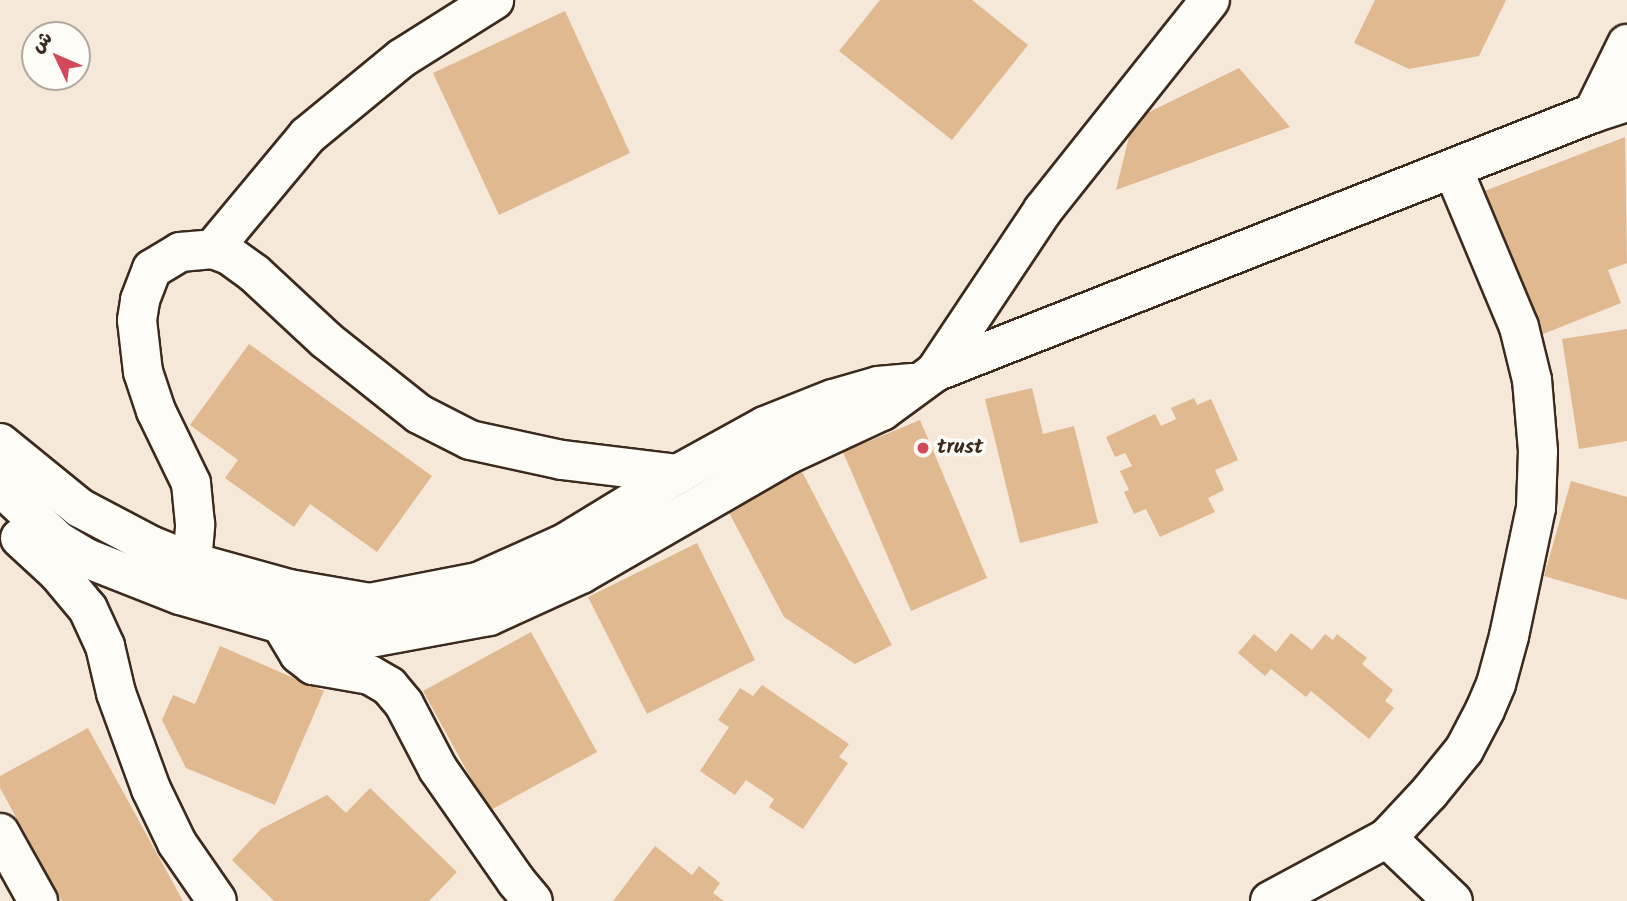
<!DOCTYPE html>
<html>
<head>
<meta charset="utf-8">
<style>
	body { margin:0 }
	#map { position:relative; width:1627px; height:901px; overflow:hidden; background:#f5e8d8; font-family:Kalam,"Playpen Sans Arabic",sans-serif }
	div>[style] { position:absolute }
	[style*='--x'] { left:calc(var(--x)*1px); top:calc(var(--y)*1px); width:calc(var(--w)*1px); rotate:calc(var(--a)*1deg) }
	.building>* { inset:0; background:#e1b991 }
	.roads { filter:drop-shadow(2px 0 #3b2a1e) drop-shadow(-2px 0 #3b2a1e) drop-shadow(0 2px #3b2a1e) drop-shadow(0 -2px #3b2a1e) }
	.minor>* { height:38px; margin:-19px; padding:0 19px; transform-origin:19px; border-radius:19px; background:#fdfcf7 }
	.dots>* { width:19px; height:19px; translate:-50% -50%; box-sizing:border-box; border:4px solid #fdfcf7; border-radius:50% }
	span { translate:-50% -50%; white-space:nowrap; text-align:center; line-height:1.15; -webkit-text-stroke:7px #fdfcf7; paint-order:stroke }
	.poi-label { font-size:21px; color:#3b2a1e; font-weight:700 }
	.left { translate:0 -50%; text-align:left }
	.north { position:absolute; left:21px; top:21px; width:70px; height:70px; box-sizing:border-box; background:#fdfcf7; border:2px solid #afa8a0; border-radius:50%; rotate:314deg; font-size:19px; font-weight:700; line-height:28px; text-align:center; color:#3b2a1e }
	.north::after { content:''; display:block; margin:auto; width:24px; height:32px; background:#d1495b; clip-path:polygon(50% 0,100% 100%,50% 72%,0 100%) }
</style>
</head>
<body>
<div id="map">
	<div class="building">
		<div style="clip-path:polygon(880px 0,972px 0,1028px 45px,952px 140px,839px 51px)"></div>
		<div style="clip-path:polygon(1375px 0,1506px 0,1479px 56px,1409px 69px,1354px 43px)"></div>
		<div style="clip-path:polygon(565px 11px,630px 153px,499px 215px,433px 73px)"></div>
		<div style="clip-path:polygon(1239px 68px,1290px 127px,1116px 190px,1133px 120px)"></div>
		<div style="clip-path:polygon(1625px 137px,1627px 263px,1608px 270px,1621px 303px,1538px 336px,1482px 192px)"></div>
		<div style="clip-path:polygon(1627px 329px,1627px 441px,1579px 449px,1562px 339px)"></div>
		<div style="clip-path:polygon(249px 344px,432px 476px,377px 552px,310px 504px,294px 527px,225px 478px,238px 460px,190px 425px)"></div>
		<div style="clip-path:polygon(1032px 388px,1043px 434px,1074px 426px,1098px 523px,1020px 543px,985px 399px)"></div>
		<div style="clip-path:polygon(1194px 398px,1197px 405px,1211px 399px,1238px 460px,1215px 470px,1224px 490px,1208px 498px,1215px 512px,1160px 537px,1146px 509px,1134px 514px,1124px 492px,1129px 490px,1120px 471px,1132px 466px,1125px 453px,1115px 457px,1106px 437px,1155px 414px,1161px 426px,1176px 419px,1171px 408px)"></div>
		<div style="clip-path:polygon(920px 420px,987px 578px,911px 611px,843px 452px)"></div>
		<div style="clip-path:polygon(798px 464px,892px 645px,855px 664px,784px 617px,724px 503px)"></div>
		<div style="clip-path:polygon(1571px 481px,1627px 497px,1627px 600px,1544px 576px)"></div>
		<div style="clip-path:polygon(697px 543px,755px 660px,647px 714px,588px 597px)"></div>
		<div style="clip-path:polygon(531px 632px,597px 752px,489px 811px,423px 691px)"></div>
		<div style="clip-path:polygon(1291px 633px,1312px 650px,1325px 634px,1333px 640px,1337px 634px,1367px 658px,1362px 664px,1393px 690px,1385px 701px,1394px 708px,1369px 739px,1311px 691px,1306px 697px,1271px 669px,1265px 676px,1238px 653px,1254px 634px,1276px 652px)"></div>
		<div style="clip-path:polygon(220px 646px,324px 691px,275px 805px,186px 768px,162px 720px,173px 695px,195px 704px)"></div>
		<div style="clip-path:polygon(762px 685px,849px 744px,839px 757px,848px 763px,803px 829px,769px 807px,774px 799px,746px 780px,735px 795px,700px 771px,729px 727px,718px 720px,740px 688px,753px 696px)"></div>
		<div style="clip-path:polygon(88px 728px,183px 901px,62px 901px,0 788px,0 776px)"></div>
		<div style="clip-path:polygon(370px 788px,457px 872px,429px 901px,274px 901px,232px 860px,261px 829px,327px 795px,346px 813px)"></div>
		<div style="clip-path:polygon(655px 846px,692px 875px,699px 866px,720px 883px,713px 893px,724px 901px,613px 901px)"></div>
	</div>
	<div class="roads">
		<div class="minor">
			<div style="--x:1593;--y:113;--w:77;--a:-63.8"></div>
			<div style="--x:213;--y:249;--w:147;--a:-50.2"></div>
			<div style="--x:307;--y:136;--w:123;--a:-39.4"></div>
			<div style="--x:402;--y:58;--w:109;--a:-32.2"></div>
			<div style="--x:935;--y:372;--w:195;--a:-56.3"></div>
			<div style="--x:1043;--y:210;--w:268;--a:-51.5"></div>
			<div style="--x:0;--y:443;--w:103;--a:39.1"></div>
			<div style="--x:80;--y:508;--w:81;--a:27.8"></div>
			<div style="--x:152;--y:546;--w:43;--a:21.8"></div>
			<div style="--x:192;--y:562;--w:101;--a:15.6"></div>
			<div style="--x:289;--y:589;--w:82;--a:9.8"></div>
			<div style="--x:370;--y:603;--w:110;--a:-11"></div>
			<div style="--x:478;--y:582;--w:95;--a:-24.1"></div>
			<div style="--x:565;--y:543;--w:132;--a:-31.4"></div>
			<div style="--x:678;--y:474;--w:99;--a:-28.9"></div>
			<div style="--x:765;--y:426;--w:73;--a:-21.7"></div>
			<div style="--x:833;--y:399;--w:47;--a:-16.1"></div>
			<div style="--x:878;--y:386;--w:34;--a:-5"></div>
			<div style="--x:0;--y:486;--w:80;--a:43.5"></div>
			<div style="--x:58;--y:541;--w:33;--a:31"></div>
			<div style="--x:86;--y:558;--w:101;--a:21.5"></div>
			<div style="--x:180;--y:595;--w:105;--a:16"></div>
			<div style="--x:281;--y:624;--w:90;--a:8.9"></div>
			<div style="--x:370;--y:638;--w:121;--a:-10.5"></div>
			<div style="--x:489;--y:616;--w:101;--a:-24.5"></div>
			<div style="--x:581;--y:574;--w:238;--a:-30"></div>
			<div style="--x:787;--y:455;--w:105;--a:-24.9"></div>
			<div style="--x:882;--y:411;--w:66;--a:-36.3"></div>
			<div style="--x:935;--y:372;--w:707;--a:-21.49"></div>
			<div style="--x:1593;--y:113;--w:36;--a:-18"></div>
			<div style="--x:20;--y:538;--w:52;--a:42.6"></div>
			<div style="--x:58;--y:573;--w:47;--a:50.2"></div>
			<div style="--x:88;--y:609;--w:41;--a:65.3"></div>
			<div style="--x:105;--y:646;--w:48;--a:76.8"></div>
			<div style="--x:116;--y:693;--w:102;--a:70"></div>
			<div style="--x:151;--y:789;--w:60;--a:64.3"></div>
			<div style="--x:177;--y:843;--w:70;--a:55.4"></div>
			<div style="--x:184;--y:583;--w:22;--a:-69"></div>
			<div style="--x:192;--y:562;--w:38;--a:-85"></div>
			<div style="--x:195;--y:524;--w:41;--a:-95.6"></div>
			<div style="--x:191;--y:483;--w:80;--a:-115.9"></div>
			<div style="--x:156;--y:411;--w:41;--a:-108.4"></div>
			<div style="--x:143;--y:372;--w:52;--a:-96.6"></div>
			<div style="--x:137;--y:320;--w:20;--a:-81"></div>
			<div style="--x:140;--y:300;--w:33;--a:-69"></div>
			<div style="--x:152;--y:269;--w:33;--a:-31"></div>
			<div style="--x:180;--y:252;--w:33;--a:-5"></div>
			<div style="--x:213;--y:249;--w:17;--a:21"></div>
			<div style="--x:229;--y:255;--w:31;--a:36"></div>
			<div style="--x:254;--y:273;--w:98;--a:42.9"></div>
			<div style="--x:326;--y:340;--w:119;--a:38.5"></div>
			<div style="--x:419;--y:414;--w:57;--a:27"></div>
			<div style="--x:470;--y:440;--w:94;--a:12.3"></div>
			<div style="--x:562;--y:460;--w:117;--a:6.9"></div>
			<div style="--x:281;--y:624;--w:35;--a:59"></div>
			<div style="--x:299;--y:654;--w:18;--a:38"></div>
			<div style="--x:313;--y:665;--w:58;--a:10"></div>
			<div style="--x:370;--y:675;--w:22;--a:30"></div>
			<div style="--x:389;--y:686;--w:23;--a:50"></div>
			<div style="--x:404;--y:704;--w:73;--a:62.4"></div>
			<div style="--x:438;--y:769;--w:136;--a:55.1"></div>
			<div style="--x:516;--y:881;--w:26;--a:50"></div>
			<div style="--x:0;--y:833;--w:78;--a:60.8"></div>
			<div style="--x:1387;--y:838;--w:91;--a:43.7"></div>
			<div style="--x:1270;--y:901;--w:133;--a:-28.3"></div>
			<div style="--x:1387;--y:838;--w:62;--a:-47"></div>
			<div style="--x:1429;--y:793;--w:55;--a:-50.9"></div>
			<div style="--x:1464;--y:750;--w:45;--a:-62.3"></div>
			<div style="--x:1485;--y:710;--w:28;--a:-67"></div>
			<div style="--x:1496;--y:684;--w:50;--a:-74.8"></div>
			<div style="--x:1509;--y:636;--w:131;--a:-78.1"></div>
			<div style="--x:1536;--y:508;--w:57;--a:-88"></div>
			<div style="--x:1538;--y:451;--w:71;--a:-94.8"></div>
			<div style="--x:1532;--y:380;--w:55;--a:-103.8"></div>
			<div style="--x:1519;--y:327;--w:171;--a:-112.7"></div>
		</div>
	</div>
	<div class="dots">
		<div style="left:923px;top:448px;background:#d1495b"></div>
	</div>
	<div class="poi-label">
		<span class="left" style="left:937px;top:448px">trust</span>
	</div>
	<div class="north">ش</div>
</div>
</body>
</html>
